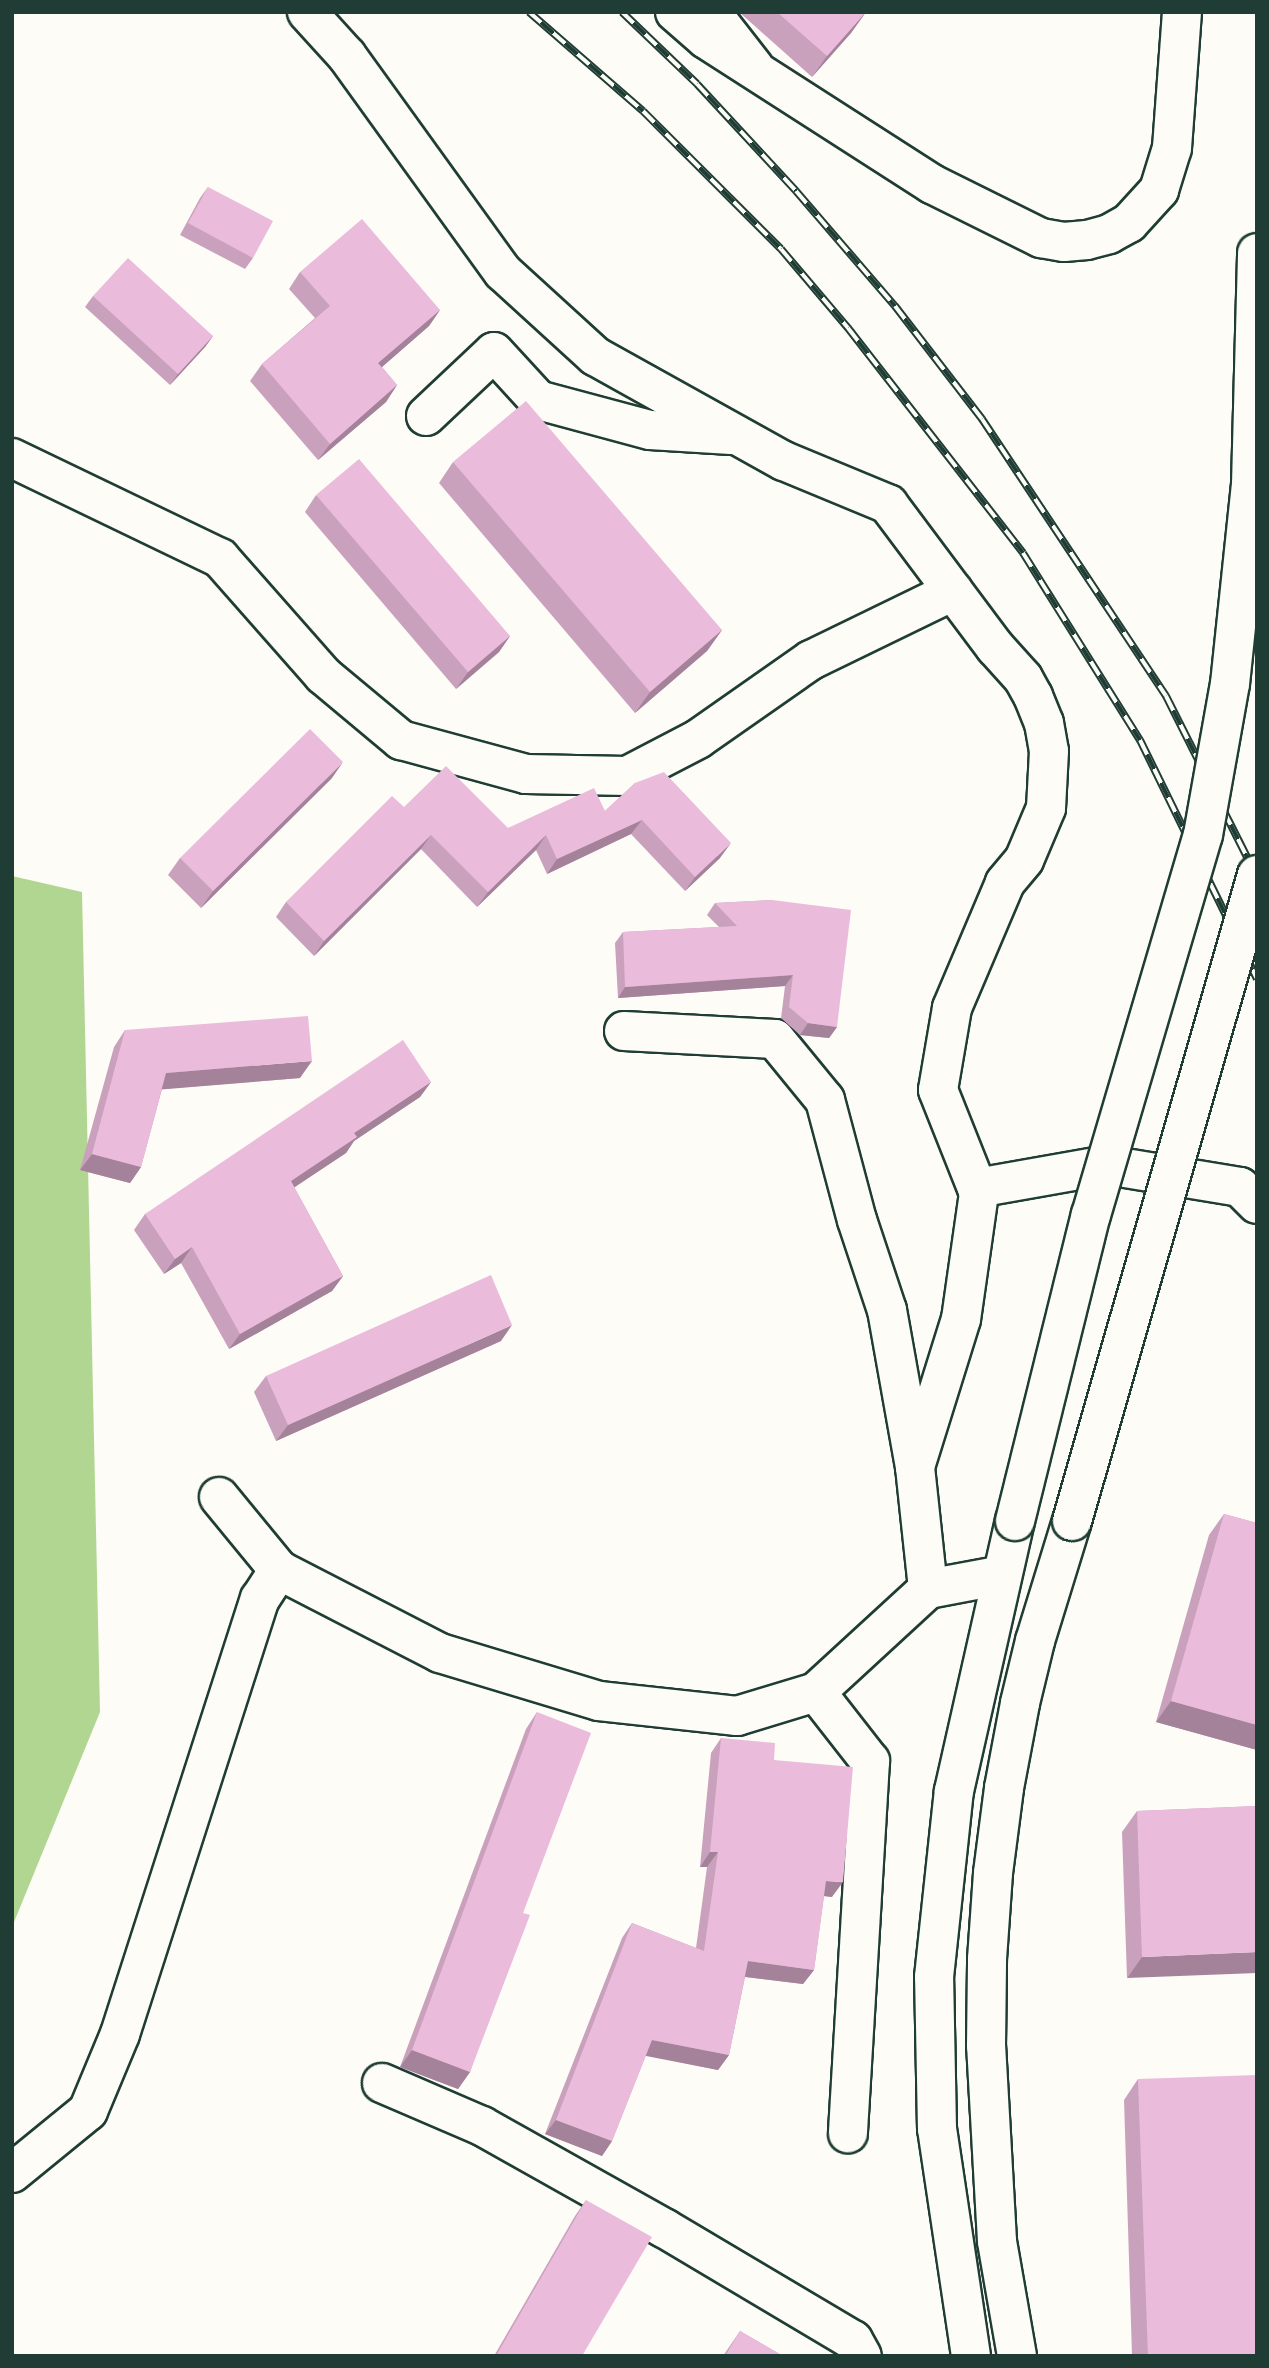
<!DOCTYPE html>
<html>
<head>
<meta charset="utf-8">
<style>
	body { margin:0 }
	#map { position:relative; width:1269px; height:2368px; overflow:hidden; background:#fdfcf7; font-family:Pangolin,sans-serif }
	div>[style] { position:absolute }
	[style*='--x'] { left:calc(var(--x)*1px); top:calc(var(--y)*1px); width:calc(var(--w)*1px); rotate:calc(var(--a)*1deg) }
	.green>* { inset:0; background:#b1d691 }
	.roads { filter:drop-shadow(2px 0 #1f3d34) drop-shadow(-2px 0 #1f3d34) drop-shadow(0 2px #1f3d34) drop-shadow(0 -2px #1f3d34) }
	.minor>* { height:38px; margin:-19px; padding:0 19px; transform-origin:19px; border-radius:19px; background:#fdfcf7 }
	.tertiary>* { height:38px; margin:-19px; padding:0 19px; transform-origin:19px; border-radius:19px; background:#fdfcf7 }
	.secondary>* { height:38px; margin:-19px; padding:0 19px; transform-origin:19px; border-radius:19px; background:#fdfcf7 }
	.rail>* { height:8px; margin-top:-4px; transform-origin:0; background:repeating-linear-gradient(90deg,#fdfcf7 0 16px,#1f3d34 0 32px); box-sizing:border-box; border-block:2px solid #1f3d34 }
	.bridges { filter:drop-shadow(2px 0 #1f3d34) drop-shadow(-2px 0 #1f3d34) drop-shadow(0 2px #1f3d34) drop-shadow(0 -2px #1f3d34) }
	.secondary-bridge>* { height:38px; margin:-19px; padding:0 19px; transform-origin:19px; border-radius:19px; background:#fdfcf7 }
	.wall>* { inset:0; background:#caa1bd }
	.shaded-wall>* { inset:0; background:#a4839a }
	.building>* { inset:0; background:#ebbbdc }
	span { translate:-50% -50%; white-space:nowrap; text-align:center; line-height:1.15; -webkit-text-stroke:6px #fdfcf7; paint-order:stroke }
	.frame { position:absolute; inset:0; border:14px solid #1f3d34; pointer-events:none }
</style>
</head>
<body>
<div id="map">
	<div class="green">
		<div style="clip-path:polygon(12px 876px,82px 892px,100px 1712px,12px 1927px)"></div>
	</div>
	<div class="roads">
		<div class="minor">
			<div style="--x:307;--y:12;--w:59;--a:47.7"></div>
			<div style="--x:347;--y:56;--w:266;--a:54.2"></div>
			<div style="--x:503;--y:272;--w:125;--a:42.4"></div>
			<div style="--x:595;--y:356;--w:216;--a:29.1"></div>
			<div style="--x:784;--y:461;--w:113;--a:22.5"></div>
			<div style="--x:888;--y:504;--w:179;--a:53.2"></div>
			<div style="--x:995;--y:647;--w:42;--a:47.9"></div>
			<div style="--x:1023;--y:678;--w:21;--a:61"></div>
			<div style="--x:1033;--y:696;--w:29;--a:68"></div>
			<div style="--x:1044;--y:723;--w:28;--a:80"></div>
			<div style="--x:1049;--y:751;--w:57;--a:93"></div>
			<div style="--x:1046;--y:808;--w:56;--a:112.9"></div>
			<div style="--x:1024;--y:860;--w:30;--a:130"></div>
			<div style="--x:1005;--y:883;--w:136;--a:113"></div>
			<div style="--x:952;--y:1008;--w:83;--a:99.7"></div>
			<div style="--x:938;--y:1090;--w:111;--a:68.3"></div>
			<div style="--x:979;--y:1193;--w:127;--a:98.1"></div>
			<div style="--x:961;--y:1319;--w:155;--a:107.3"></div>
			<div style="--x:711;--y:12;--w:70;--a:52"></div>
			<div style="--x:426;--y:416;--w:93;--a:-43.3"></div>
			<div style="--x:494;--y:352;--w:65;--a:47.5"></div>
			<div style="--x:538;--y:400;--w:116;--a:15"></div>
			<div style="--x:650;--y:430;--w:81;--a:3.5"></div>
			<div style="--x:12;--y:458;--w:231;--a:25.7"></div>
			<div style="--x:220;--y:558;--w:156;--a:48.6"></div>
			<div style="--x:323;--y:675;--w:102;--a:39.8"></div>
			<div style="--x:401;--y:740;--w:130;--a:15.2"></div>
			<div style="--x:526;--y:774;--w:101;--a:1.1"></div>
			<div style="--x:627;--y:776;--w:80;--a:-27.5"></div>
			<div style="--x:698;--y:739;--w:138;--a:-35"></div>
			<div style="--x:811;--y:660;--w:158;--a:-25.9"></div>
			<div style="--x:624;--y:1031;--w:151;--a:3"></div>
			<div style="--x:775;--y:1039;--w:79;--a:50.7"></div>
			<div style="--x:825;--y:1100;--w:124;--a:75.1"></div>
			<div style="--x:857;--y:1220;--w:95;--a:71.6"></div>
			<div style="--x:887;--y:1310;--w:159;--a:79.9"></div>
			<div style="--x:915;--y:1467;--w:123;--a:83.9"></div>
			<div style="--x:977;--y:1188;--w:132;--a:-10"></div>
			<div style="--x:1107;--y:1165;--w:135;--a:9.4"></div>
			<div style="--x:1240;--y:1187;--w:24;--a:45"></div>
			<div style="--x:219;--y:1497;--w:94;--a:50.6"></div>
			<div style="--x:279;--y:1570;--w:181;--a:27.3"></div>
			<div style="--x:440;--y:1653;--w:166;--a:16.8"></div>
			<div style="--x:599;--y:1701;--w:139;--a:6.2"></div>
			<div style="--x:737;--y:1716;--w:83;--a:-16.9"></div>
			<div style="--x:816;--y:1692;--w:152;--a:-42.6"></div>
			<div style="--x:928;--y:1589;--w:75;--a:-10.7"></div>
			<div style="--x:816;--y:1692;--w:88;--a:52"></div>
			<div style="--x:870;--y:1761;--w:373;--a:93.4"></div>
			<div style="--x:382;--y:2083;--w:109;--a:23.3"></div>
			<div style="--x:482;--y:2126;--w:209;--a:29.3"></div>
			<div style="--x:664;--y:2228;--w:220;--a:30.7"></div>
			<div style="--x:853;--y:2340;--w:18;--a:61"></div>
			<div style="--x:12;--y:2173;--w:98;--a:-39.2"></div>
			<div style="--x:88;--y:2111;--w:83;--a:-67.4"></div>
			<div style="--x:120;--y:2034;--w:457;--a:-72.2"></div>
			<div style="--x:260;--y:1599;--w:35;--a:-57"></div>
		</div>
		<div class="tertiary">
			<div style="--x:675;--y:12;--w:41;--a:41.1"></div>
			<div style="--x:706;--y:39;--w:269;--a:32.7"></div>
			<div style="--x:932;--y:184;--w:122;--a:26.4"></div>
			<div style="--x:1041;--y:238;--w:23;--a:10"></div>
			<div style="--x:1064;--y:242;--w:23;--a:-5"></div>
			<div style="--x:1087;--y:240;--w:23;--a:-15"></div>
			<div style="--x:1109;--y:234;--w:23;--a:-29"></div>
			<div style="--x:1129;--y:223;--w:45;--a:-47.7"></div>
			<div style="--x:1159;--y:190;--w:44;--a:-72.8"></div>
			<div style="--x:1172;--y:148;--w:136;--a:-85.8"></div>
		</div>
		<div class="secondary">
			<div style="--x:971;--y:2356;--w:230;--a:-98.5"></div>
			<div style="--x:937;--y:2129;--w:152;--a:-91.1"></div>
			<div style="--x:934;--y:1977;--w:187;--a:-83.9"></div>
			<div style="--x:954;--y:1791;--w:277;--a:-77.3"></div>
			<div style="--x:1017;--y:2356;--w:117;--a:-99.9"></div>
			<div style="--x:997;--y:2241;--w:195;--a:-93.2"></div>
			<div style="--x:986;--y:2046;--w:87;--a:-89.3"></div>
			<div style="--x:987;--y:1959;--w:86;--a:-86"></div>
			<div style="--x:993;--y:1873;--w:86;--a:-82.6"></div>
			<div style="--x:1004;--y:1788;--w:86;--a:-79.3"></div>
			<div style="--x:1020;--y:1703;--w:64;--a:-76.4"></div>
			<div style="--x:1035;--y:1641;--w:126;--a:-72.9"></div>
		</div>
	</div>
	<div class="rail">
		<div style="--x:529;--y:12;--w:151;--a:41"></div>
		<div style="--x:643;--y:111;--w:195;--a:45"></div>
		<div style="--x:781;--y:249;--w:104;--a:49.7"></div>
		<div style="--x:848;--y:328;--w:285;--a:52.1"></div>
		<div style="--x:1023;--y:553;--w:221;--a:58"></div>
		<div style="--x:1140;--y:740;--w:266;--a:63.9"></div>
		<div style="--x:622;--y:12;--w:104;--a:43.8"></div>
		<div style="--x:697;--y:84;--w:146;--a:47.2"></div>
		<div style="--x:796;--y:191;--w:152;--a:49.3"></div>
		<div style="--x:895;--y:306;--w:143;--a:52.4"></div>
		<div style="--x:982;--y:419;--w:333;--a:56.4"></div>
		<div style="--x:1166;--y:696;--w:203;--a:63.3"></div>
	</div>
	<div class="bridges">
		<div class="secondary-bridge">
			<div style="--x:1015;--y:1521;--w:315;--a:-76.1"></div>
			<div style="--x:1091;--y:1215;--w:396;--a:-73.6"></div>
			<div style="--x:1203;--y:835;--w:153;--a:-79.9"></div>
			<div style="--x:1230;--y:684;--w:200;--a:-84"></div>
			<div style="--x:1251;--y:485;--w:232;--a:-88.5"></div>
			<div style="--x:1072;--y:1521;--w:672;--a:-74.02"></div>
		</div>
	</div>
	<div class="wall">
		<div style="clip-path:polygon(739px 12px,866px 12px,851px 33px,812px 77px)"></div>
		<div style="clip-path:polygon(208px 187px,253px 258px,245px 269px,180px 235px,200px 198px)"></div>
		<div style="clip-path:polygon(300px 272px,440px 310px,429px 326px,382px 367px,397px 385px,386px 402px,318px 460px,250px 381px,262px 364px,315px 318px,289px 289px)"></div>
		<div style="clip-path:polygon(93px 296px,213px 336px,205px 347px,170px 385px,85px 307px)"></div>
		<div style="clip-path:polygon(453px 462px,722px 630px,707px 651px,635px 713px,439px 483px)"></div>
		<div style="clip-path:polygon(316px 495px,510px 636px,499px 652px,456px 689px,305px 512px)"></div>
		<div style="clip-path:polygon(332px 778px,201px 908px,168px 875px,180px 858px)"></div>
		<div style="clip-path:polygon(635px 783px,720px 858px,685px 891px,631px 834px,547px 874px,536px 850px,477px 907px,421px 849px,314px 956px,276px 917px,286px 902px,404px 807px,508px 828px,605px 811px)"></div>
		<div style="clip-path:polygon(772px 900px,837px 1027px,829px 1038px,800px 1035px,781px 1018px,785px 986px,618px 998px,615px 943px,623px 932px,719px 927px,707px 915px,715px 903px)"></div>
		<div style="clip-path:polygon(125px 1030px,300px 1078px,162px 1089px,141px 1167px,130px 1183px,80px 1170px,114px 1047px)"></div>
		<div style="clip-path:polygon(431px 1082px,420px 1097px,354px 1141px,346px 1153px,294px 1187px,343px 1276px,332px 1291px,229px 1349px,181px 1263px,164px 1274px,134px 1230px,145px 1214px)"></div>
		<div style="clip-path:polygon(501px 1341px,276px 1441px,254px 1392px,266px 1376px)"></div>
		<div style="clip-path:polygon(1224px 1514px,1257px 1523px,1257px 1750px,1156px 1722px,1209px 1535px)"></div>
		<div style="clip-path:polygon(537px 1712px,523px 1913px,470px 2072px,458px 2089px,400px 2067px,526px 1729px)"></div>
		<div style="clip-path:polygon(721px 1738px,774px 1760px,832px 1897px,824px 1896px,814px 1970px,803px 1984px,745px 1977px,729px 2055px,718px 2070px,646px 2055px,612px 2141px,602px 2156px,545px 2134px,622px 1938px,632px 1923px,696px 1948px,707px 1867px,700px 1867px,711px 1753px)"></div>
		<div style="clip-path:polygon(1257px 1806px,1127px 1978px,1122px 1832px,1137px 1811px)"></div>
		<div style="clip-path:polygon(1138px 2079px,1257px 2356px,1132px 2356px,1124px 2100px)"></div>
		<div style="clip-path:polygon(586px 2200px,582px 2356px,494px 2356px,575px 2216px)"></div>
		<div style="clip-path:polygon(740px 2331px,783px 2356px,723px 2356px)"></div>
	</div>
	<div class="shaded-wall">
		<div style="clip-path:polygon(866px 12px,851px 33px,812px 77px,827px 56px)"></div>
		<div style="clip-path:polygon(440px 310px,429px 326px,367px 380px,378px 363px)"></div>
		<div style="clip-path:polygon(213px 336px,205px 347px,170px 385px,178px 374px)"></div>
		<div style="clip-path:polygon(397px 385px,386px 402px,318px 460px,330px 444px)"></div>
		<div style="clip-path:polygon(722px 630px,707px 651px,635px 713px,650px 692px)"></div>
		<div style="clip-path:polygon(510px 636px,499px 652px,456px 689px,468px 672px)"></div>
		<div style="clip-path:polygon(343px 762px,332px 778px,201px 908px,213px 891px)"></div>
		<div style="clip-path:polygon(642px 820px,631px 834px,547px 874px,557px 859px)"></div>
		<div style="clip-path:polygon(431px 835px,421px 849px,314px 956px,324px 941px)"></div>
		<div style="clip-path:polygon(546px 835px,536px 850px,477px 907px,488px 892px)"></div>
		<div style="clip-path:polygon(731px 843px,720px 858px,685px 891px,695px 877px)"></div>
		<div style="clip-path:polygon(793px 975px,785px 986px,618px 998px,625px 987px)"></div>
		<div style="clip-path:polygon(808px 1023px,837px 1027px,829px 1038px,800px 1035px)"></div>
		<div style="clip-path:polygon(312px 1061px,300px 1078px,155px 1090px,166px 1073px)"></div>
		<div style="clip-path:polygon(431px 1082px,420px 1097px,354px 1141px,346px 1153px,280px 1197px,291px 1181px,354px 1133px)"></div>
		<div style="clip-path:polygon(92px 1154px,141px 1167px,130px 1183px,80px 1170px)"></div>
		<div style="clip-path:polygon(192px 1247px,181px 1263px,164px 1274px,175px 1259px)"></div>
		<div style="clip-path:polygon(343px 1276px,332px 1291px,229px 1349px,240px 1334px)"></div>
		<div style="clip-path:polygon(512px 1325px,501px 1341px,276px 1441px,288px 1425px)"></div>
		<div style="clip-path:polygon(1171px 1701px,1257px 1725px,1257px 1750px,1156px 1722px)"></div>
		<div style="clip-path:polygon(710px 1852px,718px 1852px,707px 1867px,700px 1867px)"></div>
		<div style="clip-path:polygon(826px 1881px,843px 1882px,832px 1897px,815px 1895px)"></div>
		<div style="clip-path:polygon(1257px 1952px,1257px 1973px,1127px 1978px,1142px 1957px)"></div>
		<div style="clip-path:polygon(748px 1961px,814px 1970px,803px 1984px,738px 1976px)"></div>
		<div style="clip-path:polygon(652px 2040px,729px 2055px,718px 2070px,641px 2055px)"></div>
		<div style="clip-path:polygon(412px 2050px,470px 2072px,458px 2089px,400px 2067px)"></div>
		<div style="clip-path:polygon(556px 2120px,612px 2141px,602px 2156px,545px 2134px)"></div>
	</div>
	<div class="building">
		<div style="clip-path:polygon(777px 12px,866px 12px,827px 56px)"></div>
		<div style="clip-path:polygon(208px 187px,273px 221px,253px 258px,188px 223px)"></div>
		<div style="clip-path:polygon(362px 219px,440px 310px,378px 363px,397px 385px,330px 444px,262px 364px,330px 306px,300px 272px)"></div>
		<div style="clip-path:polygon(128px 258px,213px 336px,178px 374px,93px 296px)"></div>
		<div style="clip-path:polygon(526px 401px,722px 630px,650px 692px,453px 462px)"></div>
		<div style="clip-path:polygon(359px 459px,510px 636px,468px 672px,316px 495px)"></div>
		<div style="clip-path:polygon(310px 729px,343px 762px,213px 891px,180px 858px)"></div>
		<div style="clip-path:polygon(446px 766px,508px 828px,594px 788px,605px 811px,635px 783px,664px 772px,731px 843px,695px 877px,642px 820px,557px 859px,546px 835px,488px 892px,431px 835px,324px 941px,286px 902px,392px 796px,404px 807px)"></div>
		<div style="clip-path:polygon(772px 900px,851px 910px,837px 1027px,808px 1023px,789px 1007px,793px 975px,625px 987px,623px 932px,737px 926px,715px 903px)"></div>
		<div style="clip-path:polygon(308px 1016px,312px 1061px,166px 1073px,141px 1167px,92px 1154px,125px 1030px)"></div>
		<div style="clip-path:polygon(403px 1040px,431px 1082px,354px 1133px,357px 1137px,291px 1181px,343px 1276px,240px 1334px,192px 1247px,175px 1259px,145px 1214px)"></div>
		<div style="clip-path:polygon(491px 1275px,512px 1325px,288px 1425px,266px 1376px)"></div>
		<div style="clip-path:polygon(1224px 1514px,1257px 1523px,1257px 1725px,1171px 1701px)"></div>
		<div style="clip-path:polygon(537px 1712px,591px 1733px,523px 1913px,530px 1915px,470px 2072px,412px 2050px)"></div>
		<div style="clip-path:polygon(721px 1738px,775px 1743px,774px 1760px,853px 1767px,843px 1882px,826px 1881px,814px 1970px,748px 1961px,729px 2055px,652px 2040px,612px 2141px,556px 2120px,632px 1923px,704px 1951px,718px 1852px,710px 1852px)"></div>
		<div style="clip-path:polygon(1257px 1806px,1257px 1952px,1142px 1957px,1137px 1811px)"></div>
		<div style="clip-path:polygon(1257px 2075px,1257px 2356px,1148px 2356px,1138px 2079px)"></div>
		<div style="clip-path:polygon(586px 2200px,652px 2237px,582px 2356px,500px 2356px,497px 2354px)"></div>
		<div style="clip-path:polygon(740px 2331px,783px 2356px,725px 2356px)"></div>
	</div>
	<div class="frame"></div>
</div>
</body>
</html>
